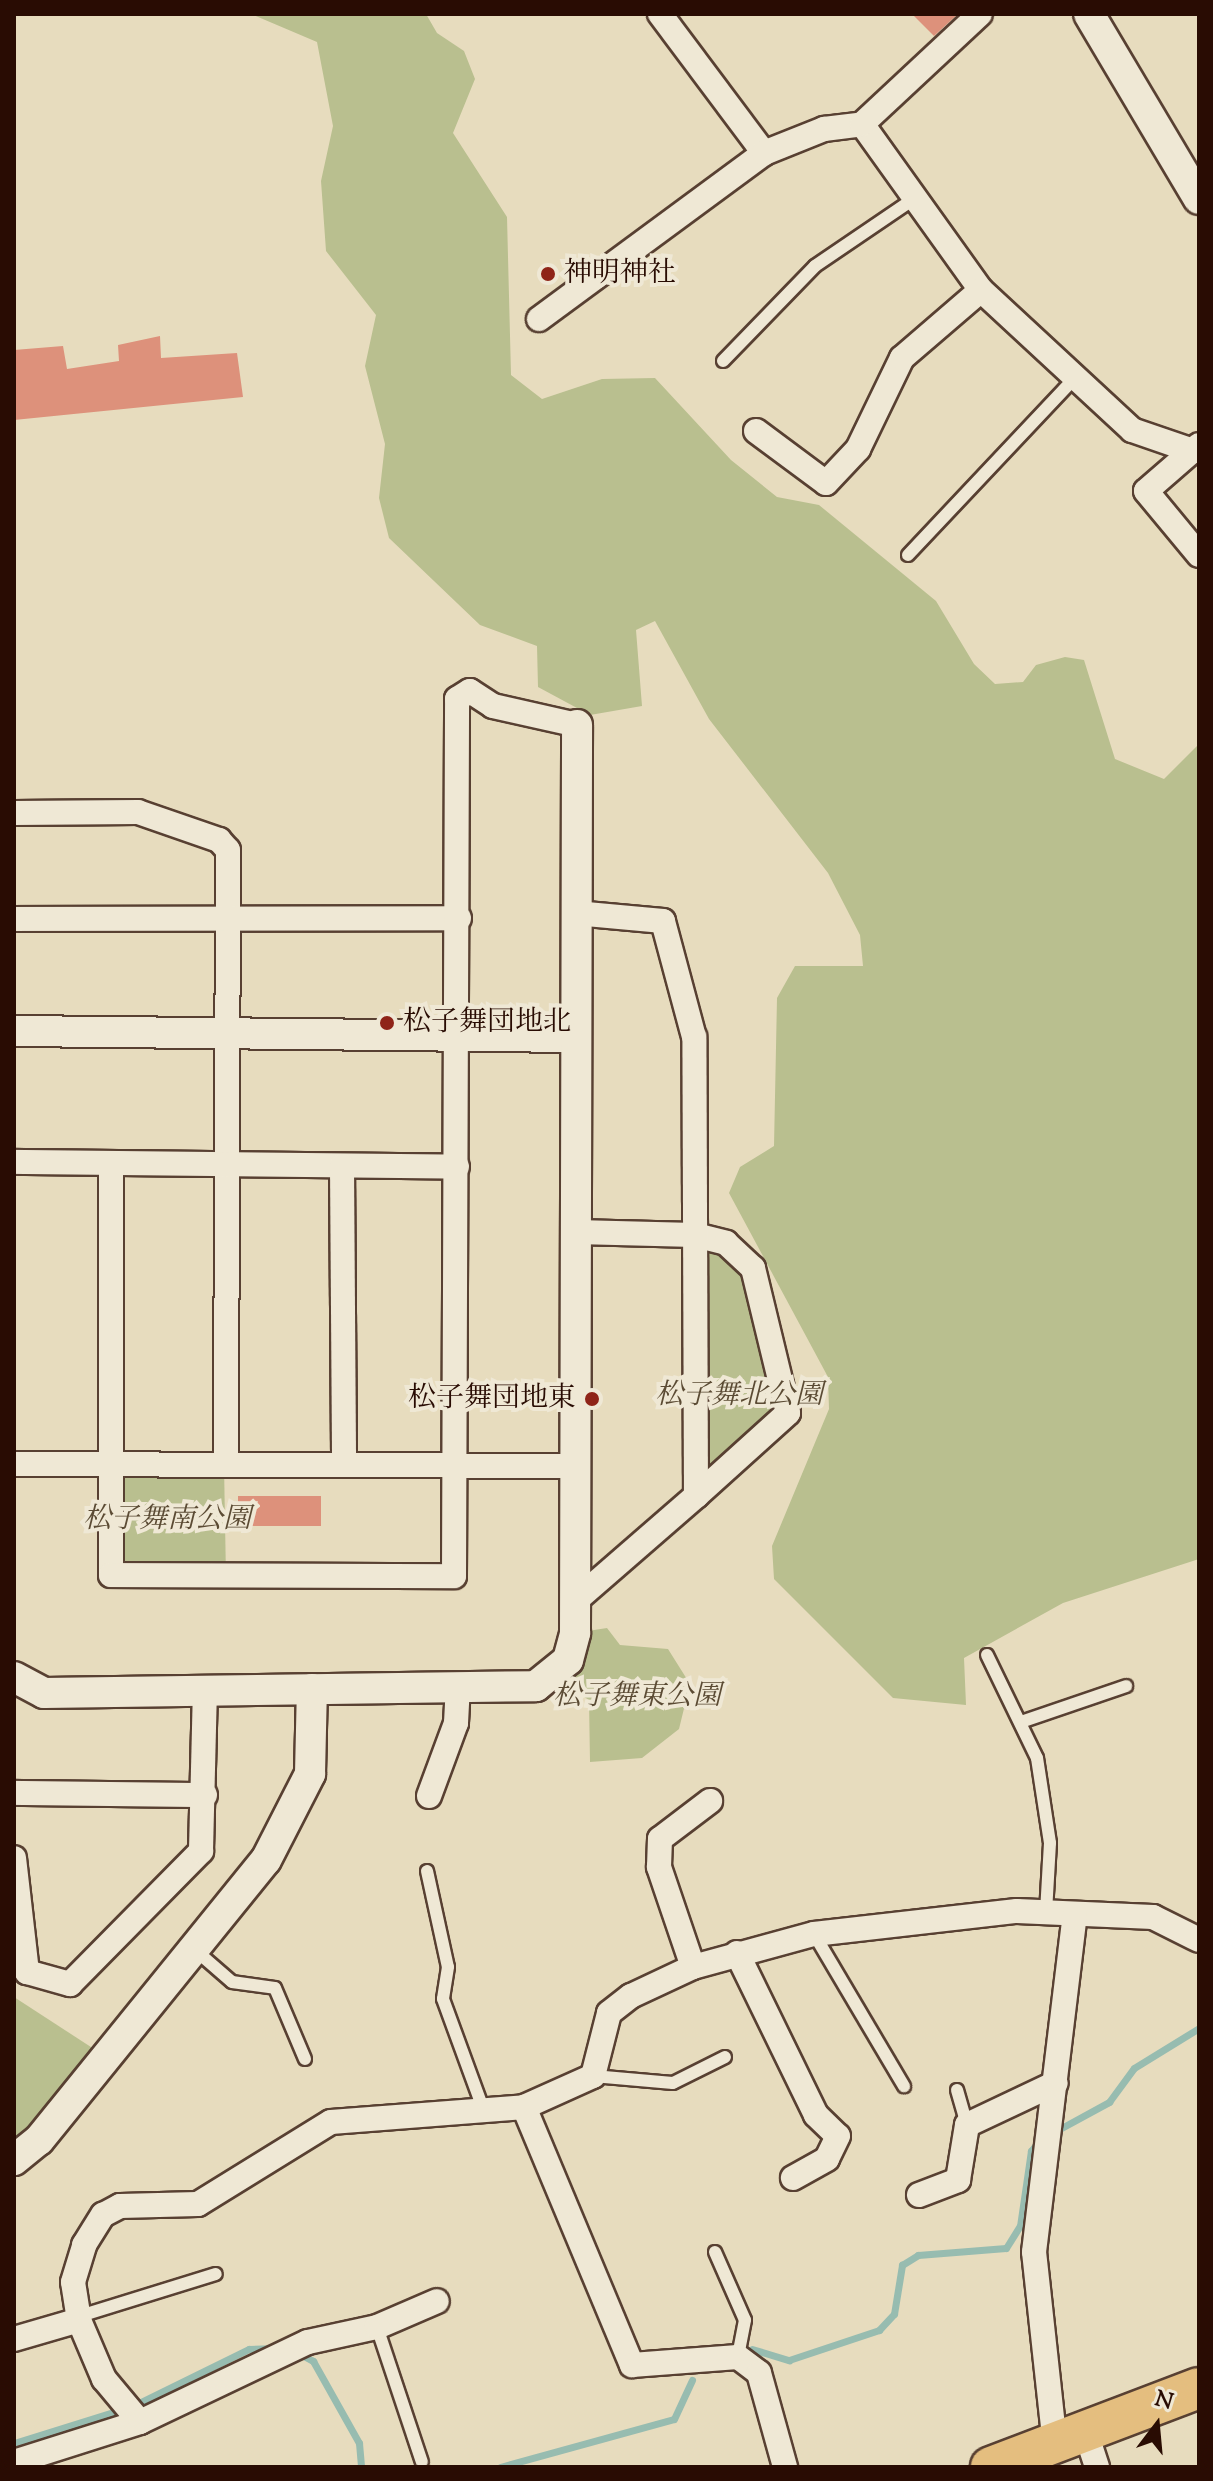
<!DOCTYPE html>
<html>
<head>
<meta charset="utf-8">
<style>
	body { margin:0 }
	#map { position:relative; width:1213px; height:2481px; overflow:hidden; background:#e7dcbe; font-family:"Sorts Mill Goudy","Noto Serif JP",serif }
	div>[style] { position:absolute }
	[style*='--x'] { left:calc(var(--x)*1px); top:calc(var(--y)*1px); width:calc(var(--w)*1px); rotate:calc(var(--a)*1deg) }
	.green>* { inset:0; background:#b9bf8f }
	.stream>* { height:7px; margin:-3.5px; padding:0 3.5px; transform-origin:3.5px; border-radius:3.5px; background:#97bcb0 }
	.building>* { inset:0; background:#dd917b }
	.roads { filter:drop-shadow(2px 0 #584032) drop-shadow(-2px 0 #584032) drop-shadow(0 2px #584032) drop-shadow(0 -2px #584032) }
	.service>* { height:12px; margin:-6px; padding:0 6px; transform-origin:6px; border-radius:6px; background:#efe8d5 }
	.minor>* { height:24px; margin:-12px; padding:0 12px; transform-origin:12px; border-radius:12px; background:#efe8d5 }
	.tertiary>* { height:30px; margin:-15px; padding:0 15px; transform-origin:15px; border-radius:15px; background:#efe8d5 }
	.primary>* { height:40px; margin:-20px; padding:0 20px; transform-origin:20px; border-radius:20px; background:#e4be7f }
	.dots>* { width:22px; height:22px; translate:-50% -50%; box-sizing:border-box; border:4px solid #efe8d5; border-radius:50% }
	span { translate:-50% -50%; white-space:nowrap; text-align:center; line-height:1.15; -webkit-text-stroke:8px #efe8d5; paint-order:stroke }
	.poi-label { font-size:28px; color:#290c03 }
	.left { translate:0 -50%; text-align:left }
	.right { translate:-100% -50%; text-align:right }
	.park-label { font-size:28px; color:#5b4b34; font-style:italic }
	.frame { position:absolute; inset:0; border:16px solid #290c03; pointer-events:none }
	.north { position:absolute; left:1117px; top:2385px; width:80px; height:80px; -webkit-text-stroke:6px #efe8d5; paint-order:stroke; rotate:16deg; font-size:22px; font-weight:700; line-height:32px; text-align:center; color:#290c03 }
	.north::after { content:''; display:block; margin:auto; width:28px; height:36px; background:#290c03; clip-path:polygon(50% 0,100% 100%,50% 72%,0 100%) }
</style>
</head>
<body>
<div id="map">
	<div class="green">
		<div style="clip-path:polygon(251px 14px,426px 14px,437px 33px,464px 51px,475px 79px,453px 133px,507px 217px,511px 375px,542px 399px,602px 379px,655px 378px,731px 460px,777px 497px,819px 505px,936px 601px,974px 664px,995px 684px,1023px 682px,1036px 665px,1065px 657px,1084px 660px,1115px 759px,1164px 779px,1199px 744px,1199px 1559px,1063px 1603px,964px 1658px,966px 1705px,893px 1698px,774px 1579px,772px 1546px,829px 1409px,828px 1377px,729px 1193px,740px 1167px,774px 1146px,777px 998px,795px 966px,863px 966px,860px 935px,828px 873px,709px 719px,655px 621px,636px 630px,642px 706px,590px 715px,538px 687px,537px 646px,480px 625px,389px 538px,379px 498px,385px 444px,365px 366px,376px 315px,326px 251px,321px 181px,333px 126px,317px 42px)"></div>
		<div style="clip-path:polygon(695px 1235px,753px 1268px,788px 1413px,696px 1496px)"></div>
		<div style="clip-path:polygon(109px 1464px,224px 1465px,226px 1577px,111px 1575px)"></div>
		<div style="clip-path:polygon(607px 1628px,620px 1645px,668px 1649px,690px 1684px,679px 1729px,642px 1758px,590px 1762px,589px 1700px,555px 1678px,575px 1633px)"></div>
		<div style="clip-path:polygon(14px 1997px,94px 2049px,14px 2142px)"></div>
	</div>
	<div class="stream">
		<div style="--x:1054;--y:2132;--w:63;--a:-28.6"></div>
		<div style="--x:1109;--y:2102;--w:42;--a:-53.7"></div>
		<div style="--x:1134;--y:2068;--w:76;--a:-31.6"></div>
		<div style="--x:752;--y:2349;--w:39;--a:17"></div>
		<div style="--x:789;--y:2360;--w:95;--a:-18.4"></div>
		<div style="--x:879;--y:2330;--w:22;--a:-47"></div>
		<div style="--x:894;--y:2314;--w:50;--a:-80.7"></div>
		<div style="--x:902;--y:2265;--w:19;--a:-32"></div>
		<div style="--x:918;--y:2255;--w:88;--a:-4.5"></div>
		<div style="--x:1006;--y:2248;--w:26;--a:-58"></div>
		<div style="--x:1020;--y:2226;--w:76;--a:-81.7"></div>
		<div style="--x:1031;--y:2151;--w:19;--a:-51"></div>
		<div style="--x:300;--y:2354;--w:15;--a:28"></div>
		<div style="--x:313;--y:2361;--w:94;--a:60.7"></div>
		<div style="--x:359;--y:2443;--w:24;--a:85"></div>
		<div style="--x:135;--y:2405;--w:127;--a:-26.2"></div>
		<div style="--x:249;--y:2349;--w:32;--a:-2"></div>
		<div style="--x:14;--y:2443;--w:114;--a:-17.3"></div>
		<div style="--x:500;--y:2467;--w:180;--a:-15.4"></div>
		<div style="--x:674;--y:2419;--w:43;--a:-65.2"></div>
	</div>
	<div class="building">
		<div style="clip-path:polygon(912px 14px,958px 14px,934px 36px)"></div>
		<div style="clip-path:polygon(160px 336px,161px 358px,237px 353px,243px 397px,14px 420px,14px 350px,63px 346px,67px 369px,119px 361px,118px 345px)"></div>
		<div style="clip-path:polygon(238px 1496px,321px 1496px,321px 1526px,238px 1526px)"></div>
	</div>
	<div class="roads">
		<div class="service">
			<div style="--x:723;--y:361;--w:132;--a:-45.9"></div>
			<div style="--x:815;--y:266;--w:121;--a:-34.2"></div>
			<div style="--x:908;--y:555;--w:243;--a:-46.7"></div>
			<div style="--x:987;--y:1655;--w:114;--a:64.1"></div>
			<div style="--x:1037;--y:1758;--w:86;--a:81.3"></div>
			<div style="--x:1050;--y:1843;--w:69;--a:93.3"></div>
			<div style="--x:1024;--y:1721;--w:108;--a:-18.9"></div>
			<div style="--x:427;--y:1871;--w:98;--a:77.7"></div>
			<div style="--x:448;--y:1967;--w:32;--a:99"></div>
			<div style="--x:443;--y:1999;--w:119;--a:69.9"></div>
			<div style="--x:814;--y:1934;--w:177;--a:59.4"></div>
			<div style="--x:194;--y:1949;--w:50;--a:41"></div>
			<div style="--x:232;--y:1982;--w:43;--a:7.9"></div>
			<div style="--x:275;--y:1988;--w:77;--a:67.1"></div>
			<div style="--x:593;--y:2076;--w:80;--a:5"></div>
			<div style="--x:673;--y:2083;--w:58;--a:-26.6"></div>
			<div style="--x:957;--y:2090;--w:36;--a:74"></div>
			<div style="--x:715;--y:2252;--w:74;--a:66.2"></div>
			<div style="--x:745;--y:2320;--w:38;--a:101"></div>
			<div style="--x:80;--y:2316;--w:142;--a:-17.2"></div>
			<div style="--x:377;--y:2327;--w:142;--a:71.6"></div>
		</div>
		<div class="minor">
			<div style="--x:660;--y:14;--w:174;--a:53.2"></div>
			<div style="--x:862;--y:124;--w:204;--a:54.4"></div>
			<div style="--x:981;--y:290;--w:206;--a:42.8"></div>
			<div style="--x:1132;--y:430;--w:65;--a:19"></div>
			<div style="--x:539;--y:319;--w:280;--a:-36.4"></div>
			<div style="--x:764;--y:153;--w:65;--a:-21.8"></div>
			<div style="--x:824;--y:129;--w:38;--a:-7"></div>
			<div style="--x:862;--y:124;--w:161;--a:-43"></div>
			<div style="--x:756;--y:431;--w:87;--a:36.6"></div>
			<div style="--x:826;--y:483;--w:47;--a:-46.7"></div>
			<div style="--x:858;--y:449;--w:101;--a:-64.2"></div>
			<div style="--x:902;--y:358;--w:104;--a:-40.7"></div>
			<div style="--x:1199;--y:445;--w:70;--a:139"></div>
			<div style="--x:1146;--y:491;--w:83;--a:50.4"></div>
			<div style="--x:14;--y:813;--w:124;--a:-0.5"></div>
			<div style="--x:138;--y:812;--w:86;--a:19.1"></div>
			<div style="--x:219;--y:840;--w:13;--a:48"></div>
			<div style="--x:228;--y:850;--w:614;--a:90.19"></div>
			<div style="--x:14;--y:919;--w:445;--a:-0.1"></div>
			<div style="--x:14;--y:1162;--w:443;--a:0.6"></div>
			<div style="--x:111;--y:1163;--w:412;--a:90"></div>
			<div style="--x:111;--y:1575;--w:343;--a:0.2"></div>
			<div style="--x:454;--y:1576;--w:877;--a:-89.8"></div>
			<div style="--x:457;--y:699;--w:15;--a:-32"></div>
			<div style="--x:470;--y:691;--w:27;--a:33"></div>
			<div style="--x:493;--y:706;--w:86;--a:12.7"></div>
			<div style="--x:342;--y:1166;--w:299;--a:89.6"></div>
			<div style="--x:576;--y:1232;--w:119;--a:1.4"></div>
			<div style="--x:695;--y:1235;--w:32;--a:14"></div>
			<div style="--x:726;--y:1243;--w:37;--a:43"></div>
			<div style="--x:753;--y:1268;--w:149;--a:76.4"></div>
			<div style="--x:788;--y:1413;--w:124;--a:137.9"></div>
			<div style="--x:14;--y:1464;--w:562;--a:0.2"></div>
			<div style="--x:574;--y:1602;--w:162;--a:-41"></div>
			<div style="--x:696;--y:1496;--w:459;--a:-90.2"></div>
			<div style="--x:694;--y:1037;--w:120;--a:-105"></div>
			<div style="--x:663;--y:921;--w:88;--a:-174.8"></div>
			<div style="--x:14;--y:1793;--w:191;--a:0.6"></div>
			<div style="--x:429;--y:1796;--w:78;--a:-69.7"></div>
			<div style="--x:456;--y:1723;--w:36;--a:-87"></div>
			<div style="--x:14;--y:1858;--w:115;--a:83.5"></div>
			<div style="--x:27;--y:1972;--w:45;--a:15.6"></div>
			<div style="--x:70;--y:1984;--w:187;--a:-45.4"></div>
			<div style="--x:201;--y:1851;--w:161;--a:-88.6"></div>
			<div style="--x:737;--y:1953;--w:180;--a:64"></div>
			<div style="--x:816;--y:2115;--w:30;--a:44"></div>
			<div style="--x:838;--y:2136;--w:25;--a:116"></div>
			<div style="--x:827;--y:2159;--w:39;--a:151"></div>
			<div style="--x:693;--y:1967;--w:106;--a:-108.8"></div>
			<div style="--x:659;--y:1867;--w:28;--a:-88"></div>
			<div style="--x:660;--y:1839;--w:63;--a:-37.2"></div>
			<div style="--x:524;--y:2107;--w:280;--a:67.3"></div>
			<div style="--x:632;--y:2365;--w:106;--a:-4.3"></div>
			<div style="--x:738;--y:2357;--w:26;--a:37"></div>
			<div style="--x:759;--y:2373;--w:98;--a:74.5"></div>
			<div style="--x:919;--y:2195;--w:42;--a:-21"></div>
			<div style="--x:958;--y:2180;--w:56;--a:-80.7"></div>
			<div style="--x:967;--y:2125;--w:98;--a:-25.3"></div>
			<div style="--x:14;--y:2339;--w:68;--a:-16.3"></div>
			<div style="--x:140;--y:2422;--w:56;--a:-129.9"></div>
			<div style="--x:104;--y:2379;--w:64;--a:-113"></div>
			<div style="--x:79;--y:2320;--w:38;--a:-99"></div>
			<div style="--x:73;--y:2282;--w:39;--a:-73"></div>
			<div style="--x:84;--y:2245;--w:36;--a:-58"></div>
			<div style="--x:103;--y:2215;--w:19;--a:-28"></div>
			<div style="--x:120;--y:2206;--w:78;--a:-1.5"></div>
			<div style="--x:198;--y:2204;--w:156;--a:-31.7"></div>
			<div style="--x:331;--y:2122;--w:194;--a:-4.4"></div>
			<div style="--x:524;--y:2107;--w:76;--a:-24.2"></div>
			<div style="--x:593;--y:2076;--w:65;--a:-75.7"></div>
			<div style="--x:609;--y:2013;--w:28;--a:-38"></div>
			<div style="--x:631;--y:1996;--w:68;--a:-25.1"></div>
			<div style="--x:693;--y:1967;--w:125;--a:-15.3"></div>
			<div style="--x:814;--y:1934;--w:204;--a:-6.5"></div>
			<div style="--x:1017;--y:1911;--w:136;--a:2.5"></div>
			<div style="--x:1153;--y:1917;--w:51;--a:26.6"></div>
			<div style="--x:1086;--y:2433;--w:36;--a:72"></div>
			<div style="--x:1055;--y:2445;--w:194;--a:-96.2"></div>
			<div style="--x:1034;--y:2252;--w:340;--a:-83.1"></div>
			<div style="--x:14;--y:2462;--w:132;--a:-17.6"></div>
			<div style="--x:140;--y:2422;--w:186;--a:-25.5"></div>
			<div style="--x:308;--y:2342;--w:71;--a:-12.3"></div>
			<div style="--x:377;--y:2327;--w:65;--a:-23.4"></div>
		</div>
		<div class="tertiary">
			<div style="--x:1089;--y:14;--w:215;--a:59.3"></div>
			<div style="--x:14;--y:1031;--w:562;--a:0.61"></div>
			<div style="--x:14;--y:1677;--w:34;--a:28"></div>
			<div style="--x:44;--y:1693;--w:492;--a:-0.8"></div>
			<div style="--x:536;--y:1686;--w:41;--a:-39.1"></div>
			<div style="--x:568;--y:1660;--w:28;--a:-75"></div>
			<div style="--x:575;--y:1633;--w:908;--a:-89.87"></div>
			<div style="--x:14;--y:2160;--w:32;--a:-39"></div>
			<div style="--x:39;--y:2140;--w:360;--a:-51"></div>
			<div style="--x:266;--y:1860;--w:97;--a:-62.9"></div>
			<div style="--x:310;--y:1774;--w:85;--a:-88.7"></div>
		</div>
		<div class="primary">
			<div style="--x:991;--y:2467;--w:222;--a:-20.8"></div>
		</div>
	</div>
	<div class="dots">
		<div style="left:548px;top:274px;background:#8f2418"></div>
		<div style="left:387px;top:1023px;background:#8f2418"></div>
		<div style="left:592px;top:1399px;background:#8f2418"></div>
	</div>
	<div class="poi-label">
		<span class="left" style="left:564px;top:274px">神明神社</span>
		<span class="left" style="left:403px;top:1023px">松子舞団地北</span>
		<span class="right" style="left:576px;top:1399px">松子舞団地東</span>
	</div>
	<div class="park-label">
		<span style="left:739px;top:1396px">松子舞北公園</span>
		<span style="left:167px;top:1520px">松子舞南公園</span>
		<span style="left:637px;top:1697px">松子舞東公園</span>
	</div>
	<div class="frame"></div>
	<div class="north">N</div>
</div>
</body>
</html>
